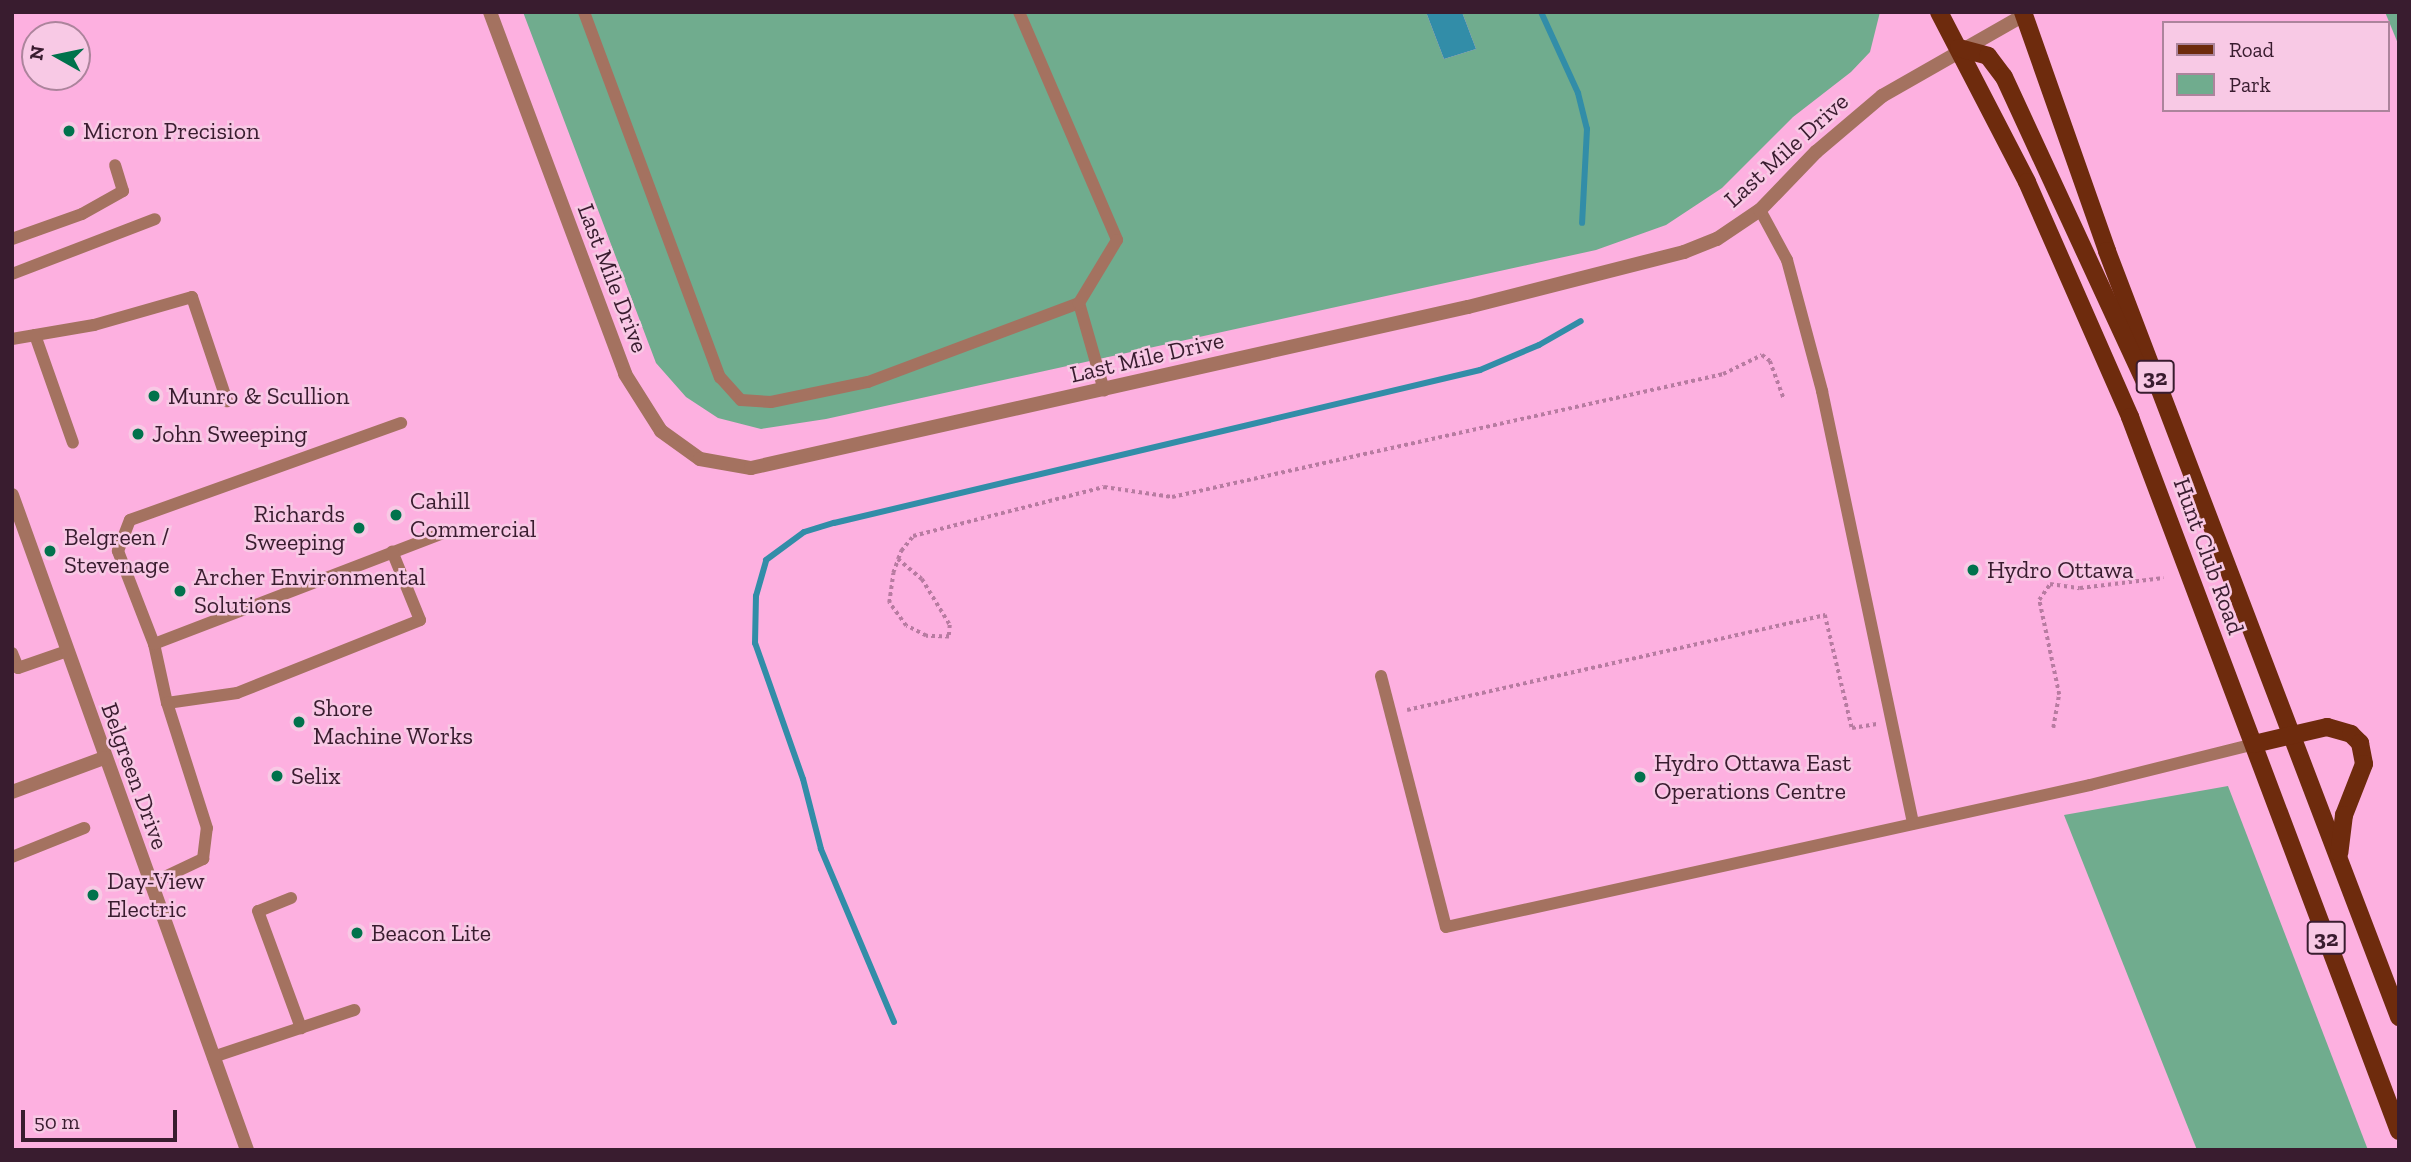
<!DOCTYPE html>
<html>
<head>
<meta charset="utf-8">
<style>
	body { margin:0 }
	#map { position:relative; width:2411px; height:1162px; overflow:hidden; background:#fdb0e0; font-family:"Zilla Slab",serif }
	div>[style] { position:absolute }
	[style*='--x'] { left:calc(var(--x)*1px); top:calc(var(--y)*1px); width:calc(var(--w)*1px); rotate:calc(var(--a)*1deg) }
	.green>* { inset:0; background:#70ac8e }
	.water>* { inset:0; background:#328da8 }
	.stream>* { height:6px; margin:-3px; padding:0 3px; transform-origin:3px; border-radius:3px; background:#328da8 }
	.path>* { height:3.5px; margin-top:-1.75px; transform-origin:0; background:repeating-linear-gradient(90deg,#b77ba1 0 3.5px,transparent 0 7px) }
	.service>* { height:12px; margin:-6px; padding:0 6px; transform-origin:6px; border-radius:6px; background:#a47260 }
	.minor>* { height:14px; margin:-7px; padding:0 7px; transform-origin:7px; border-radius:7px; background:#a47260 }
	.primary>* { height:18px; margin:-9px; padding:0 9px; transform-origin:9px; border-radius:9px; background:#6e2b0d }
	.dots>* { width:19px; height:19px; translate:-50% -50%; box-sizing:border-box; border:4px solid #f8c9e5; border-radius:50% }
	span { translate:-50% -50%; white-space:nowrap; text-align:center; line-height:1.15; -webkit-text-stroke:5px #f8c9e5; paint-order:stroke }
	.shield-label span { padding:2px 5px; background:#f8c9e5; border:2px solid; border-radius:5px; -webkit-text-stroke-width:0 }
	.shield-label { font-size:23px; color:#391c2f; font-weight:700 }
	.poi-label { font-size:24px; color:#391c2f }
	.left { translate:0 -50%; text-align:left }
	.right { translate:-100% -50%; text-align:right }
	.street-label { font-size:24px; color:#391c2f }
	.frame { position:absolute; inset:0; border:14px solid #391c2f; pointer-events:none }
	.legend { position:absolute; left:2162px; top:21px; width:228px; height:91px; box-sizing:border-box; background:#f8c9e5; border:2px solid #ac849c; margin:0; padding:9px 12px; list-style:none; font-size:21px; color:#391c2f }
	.legend li { display:flex; align-items:center; gap:14px; height:35px }
	.legend b { width:35px; border:2px solid #ac849c }
	.north { position:absolute; left:21px; top:21px; width:70px; height:70px; box-sizing:border-box; background:#f8c9e5; border:2px solid #ac849c; border-radius:50%; rotate:279deg; font-size:19px; font-weight:700; line-height:28px; text-align:center; color:#391c2f }
	.north::after { content:''; display:block; margin:auto; width:24px; height:32px; background:#00724c; clip-path:polygon(50% 0,100% 100%,50% 72%,0 100%) }
	.scale { position:absolute; left:21px; top:1110px; width:156px; height:32px; box-sizing:border-box; border:4px solid #391c2f; border-top:0; padding-left:9px; font-size:21px; line-height:24px; white-space:nowrap; color:#391c2f; -webkit-text-stroke:5px #f8c9e5; paint-order:stroke }
</style>
</head>
<body>
<div id="map">
	<div class="green">
		<div style="clip-path:polygon(523px 12px,1426px 12px,1444px 59px,1476px 49px,1462px 12px,1880px 12px,1870px 52px,1851px 72px,1793px 117px,1722px 188px,1666px 225px,1596px 250px,826px 419px,761px 429px,718px 418px,686px 397px,656px 363px)"></div>
		<div style="clip-path:polygon(2385px 12px,2399px 12px,2399px 46px)"></div>
		<div style="clip-path:polygon(2228px 786px,2368px 1150px,2197px 1150px,2064px 815px)"></div>
	</div>
	<div class="water">
		<div style="clip-path:polygon(1426px 12px,1462px 12px,1476px 49px,1444px 59px)"></div>
	</div>
	<div class="stream">
		<div style="--x:1541;--y:12;--w:89;--a:65.4"></div>
		<div style="--x:1578;--y:93;--w:37;--a:76"></div>
		<div style="--x:1587;--y:129;--w:94;--a:93"></div>
		<div style="--x:894;--y:1022;--w:188;--a:-112.9"></div>
		<div style="--x:821;--y:849;--w:72;--a:-104.4"></div>
		<div style="--x:803;--y:779;--w:144;--a:-109.4"></div>
		<div style="--x:755;--y:643;--w:47;--a:-88.8"></div>
		<div style="--x:756;--y:596;--w:37;--a:-74"></div>
		<div style="--x:766;--y:560;--w:47;--a:-36.4"></div>
		<div style="--x:804;--y:532;--w:31;--a:-17"></div>
		<div style="--x:834;--y:523;--w:664;--a:-13.32"></div>
		<div style="--x:1480;--y:370;--w:64;--a:-23"></div>
		<div style="--x:1539;--y:345;--w:48;--a:-29.7"></div>
	</div>
	<div class="path">
		<div style="--x:898;--y:559;--w:31;--a:40"></div>
		<div style="--x:922;--y:579;--w:54;--a:58.7"></div>
		<div style="--x:950;--y:625;--w:12;--a:95"></div>
		<div style="--x:949;--y:637;--w:23;--a:-178"></div>
		<div style="--x:926;--y:636;--w:22;--a:-153"></div>
		<div style="--x:906;--y:626;--w:29;--a:-126"></div>
		<div style="--x:889;--y:603;--w:30;--a:-82"></div>
		<div style="--x:893;--y:573;--w:15;--a:-70"></div>
		<div style="--x:898;--y:559;--w:9;--a:-69"></div>
		<div style="--x:901;--y:551;--w:19;--a:-51"></div>
		<div style="--x:913;--y:536;--w:197;--a:-14.4"></div>
		<div style="--x:1104;--y:487;--w:69;--a:8.4"></div>
		<div style="--x:1172;--y:497;--w:565;--a:-12.58"></div>
		<div style="--x:1723;--y:374;--w:43;--a:-26"></div>
		<div style="--x:1762;--y:355;--w:10;--a:37"></div>
		<div style="--x:1770;--y:361;--w:40;--a:69.8"></div>
		<div style="--x:1407;--y:710;--w:429;--a:-12.8"></div>
		<div style="--x:1825;--y:615;--w:116;--a:76.6"></div>
		<div style="--x:1852;--y:728;--w:25;--a:-9"></div>
		<div style="--x:2053;--y:728;--w:34;--a:-80"></div>
		<div style="--x:2059;--y:695;--w:97;--a:-101.9"></div>
		<div style="--x:2039;--y:600;--w:19;--a:-55"></div>
		<div style="--x:2050;--y:584;--w:30;--a:8"></div>
		<div style="--x:2080;--y:588;--w:84;--a:-6.9"></div>
	</div>
	<div class="service">
		<div style="--x:584;--y:12;--w:390;--a:69.6"></div>
		<div style="--x:720;--y:377;--w:31;--a:48"></div>
		<div style="--x:741;--y:400;--w:30;--a:4"></div>
		<div style="--x:771;--y:402;--w:99;--a:-11.7"></div>
		<div style="--x:868;--y:382;--w:225;--a:-20.5"></div>
		<div style="--x:1079;--y:303;--w:91;--a:74"></div>
		<div style="--x:1019;--y:12;--w:248;--a:66.7"></div>
		<div style="--x:1117;--y:240;--w:74;--a:121.1"></div>
		<div style="--x:1760;--y:210;--w:57;--a:61.6"></div>
		<div style="--x:1787;--y:260;--w:136;--a:75"></div>
		<div style="--x:1822;--y:391;--w:442;--a:78.1"></div>
		<div style="--x:12;--y:239;--w:74;--a:-19.7"></div>
		<div style="--x:82;--y:214;--w:47;--a:-29.3"></div>
		<div style="--x:123;--y:191;--w:27;--a:-107"></div>
		<div style="--x:12;--y:274;--w:153;--a:-21"></div>
		<div style="--x:35;--y:335;--w:114;--a:70.6"></div>
		<div style="--x:12;--y:339;--w:83;--a:-9.7"></div>
		<div style="--x:94;--y:325;--w:102;--a:-15.9"></div>
		<div style="--x:192;--y:297;--w:110;--a:71.4"></div>
		<div style="--x:154;--y:644;--w:100;--a:-111.2"></div>
		<div style="--x:118;--y:551;--w:33;--a:-69"></div>
		<div style="--x:130;--y:520;--w:288;--a:-19.7"></div>
		<div style="--x:12;--y:653;--w:16;--a:68"></div>
		<div style="--x:18;--y:668;--w:52;--a:-19.1"></div>
		<div style="--x:1381;--y:676;--w:259;--a:75.5"></div>
		<div style="--x:1446;--y:927;--w:659;--a:-12.43"></div>
		<div style="--x:2090;--y:785;--w:169;--a:-14"></div>
		<div style="--x:167;--y:703;--w:60;--a:-102.4"></div>
		<div style="--x:154;--y:644;--w:315;--a:-21"></div>
		<div style="--x:12;--y:857;--w:78;--a:-21.9"></div>
		<div style="--x:150;--y:884;--w:59;--a:-25.3"></div>
		<div style="--x:203;--y:859;--w:31;--a:-83"></div>
		<div style="--x:207;--y:828;--w:131;--a:-107.7"></div>
		<div style="--x:167;--y:703;--w:71;--a:-8.1"></div>
		<div style="--x:237;--y:693;--w:197;--a:-21.7"></div>
		<div style="--x:420;--y:620;--w:74;--a:-112.1"></div>
		<div style="--x:291;--y:898;--w:35;--a:158"></div>
		<div style="--x:258;--y:911;--w:125;--a:69.8"></div>
		<div style="--x:213;--y:1057;--w:149;--a:-18.4"></div>
	</div>
	<div class="minor">
		<div style="--x:490;--y:12;--w:386;--a:69.5"></div>
		<div style="--x:625;--y:374;--w:67;--a:57.7"></div>
		<div style="--x:661;--y:431;--w:48;--a:35.7"></div>
		<div style="--x:700;--y:459;--w:52;--a:10"></div>
		<div style="--x:751;--y:468;--w:735;--a:-12.66"></div>
		<div style="--x:1468;--y:307;--w:223;--a:-14.3"></div>
		<div style="--x:1684;--y:252;--w:35;--a:-22"></div>
		<div style="--x:1717;--y:239;--w:52;--a:-34"></div>
		<div style="--x:1760;--y:210;--w:81;--a:-46"></div>
		<div style="--x:1816;--y:152;--w:87;--a:-40.3"></div>
		<div style="--x:1882;--y:96;--w:163;--a:-29.7"></div>
		<div style="--x:12;--y:495;--w:696;--a:70.26"></div>
		<div style="--x:12;--y:792;--w:98;--a:-20.3"></div>
	</div>
	<div class="primary">
		<div style="--x:1939;--y:12;--w:191;--a:62.6"></div>
		<div style="--x:2027;--y:182;--w:257;--a:66.3"></div>
		<div style="--x:2130;--y:417;--w:763;--a:69.36"></div>
		<div style="--x:2023;--y:12;--w:253;--a:70.6"></div>
		<div style="--x:2107;--y:251;--w:820;--a:69.13"></div>
		<div style="--x:1959;--y:48;--w:30;--a:15"></div>
		<div style="--x:1988;--y:56;--w:26;--a:53"></div>
		<div style="--x:2004;--y:77;--w:338;--a:65.2"></div>
		<div style="--x:2254;--y:744;--w:75;--a:-13.1"></div>
		<div style="--x:2327;--y:727;--w:25;--a:16"></div>
		<div style="--x:2351;--y:734;--w:13;--a:45"></div>
		<div style="--x:2360;--y:743;--w:21;--a:79"></div>
		<div style="--x:2364;--y:764;--w:55;--a:111.4"></div>
		<div style="--x:2344;--y:815;--w:38;--a:97"></div>
	</div>
	<div class="dots">
		<div style="left:69px;top:131px;background:#00724c"></div>
		<div style="left:154px;top:396px;background:#00724c"></div>
		<div style="left:138px;top:434px;background:#00724c"></div>
		<div style="left:396px;top:515px;background:#00724c"></div>
		<div style="left:359px;top:528px;background:#00724c"></div>
		<div style="left:50px;top:551px;background:#00724c"></div>
		<div style="left:1973px;top:570px;background:#00724c"></div>
		<div style="left:180px;top:591px;background:#00724c"></div>
		<div style="left:299px;top:722px;background:#00724c"></div>
		<div style="left:277px;top:776px;background:#00724c"></div>
		<div style="left:1640px;top:777px;background:#00724c"></div>
		<div style="left:93px;top:895px;background:#00724c"></div>
		<div style="left:357px;top:933px;background:#00724c"></div>
	</div>
	<div class="shield-label">
		<span style="left:2155px;top:377px">32</span>
		<span style="left:2326px;top:938px">32</span>
	</div>
	<div class="poi-label">
		<span class="left" style="left:83px;top:131px">Micron Precision</span>
		<span class="left" style="left:168px;top:396px">Munro &amp; Scullion</span>
		<span class="left" style="left:152px;top:434px">John Sweeping</span>
		<span class="left" style="left:410px;top:515px">Cahill<br>Commercial</span>
		<span class="right" style="left:345px;top:528px">Richards<br>Sweeping</span>
		<span class="left" style="left:64px;top:551px">Belgreen /<br>Stevenage</span>
		<span class="left" style="left:1987px;top:570px">Hydro Ottawa</span>
		<span class="left" style="left:194px;top:591px">Archer Environmental<br>Solutions</span>
		<span class="left" style="left:313px;top:722px">Shore<br>Machine Works</span>
		<span class="left" style="left:1654px;top:777px">Hydro Ottawa East<br>Operations Centre</span>
		<span class="left" style="left:291px;top:776px">Selix</span>
		<span class="left" style="left:107px;top:895px">Day-View<br>Electric</span>
		<span class="left" style="left:371px;top:933px">Beacon Lite</span>
	</div>
	<div class="street-label">
		<span style="left:1786px;top:150px;rotate:-42deg">Last Mile Drive</span>
		<span style="left:613px;top:278px;rotate:69deg">Last Mile Drive</span>
		<span style="left:1147px;top:357px;rotate:-13deg">Last Mile Drive</span>
		<span style="left:2209px;top:556px;rotate:70deg">Hunt Club Road</span>
		<span style="left:135px;top:776px;rotate:70deg">Belgreen Drive</span>
	</div>
	<div class="frame"></div>
	<ul class="legend">
	<li><b style="height:9px;background:#6e2b0d"></b>Road</li>
	<li><b style="height:19px;background:#70ac8e"></b>Park</li>
	</ul>
	<div class="north">N</div>
	<div class="scale">50 m</div>
</div>
</body>
</html>
